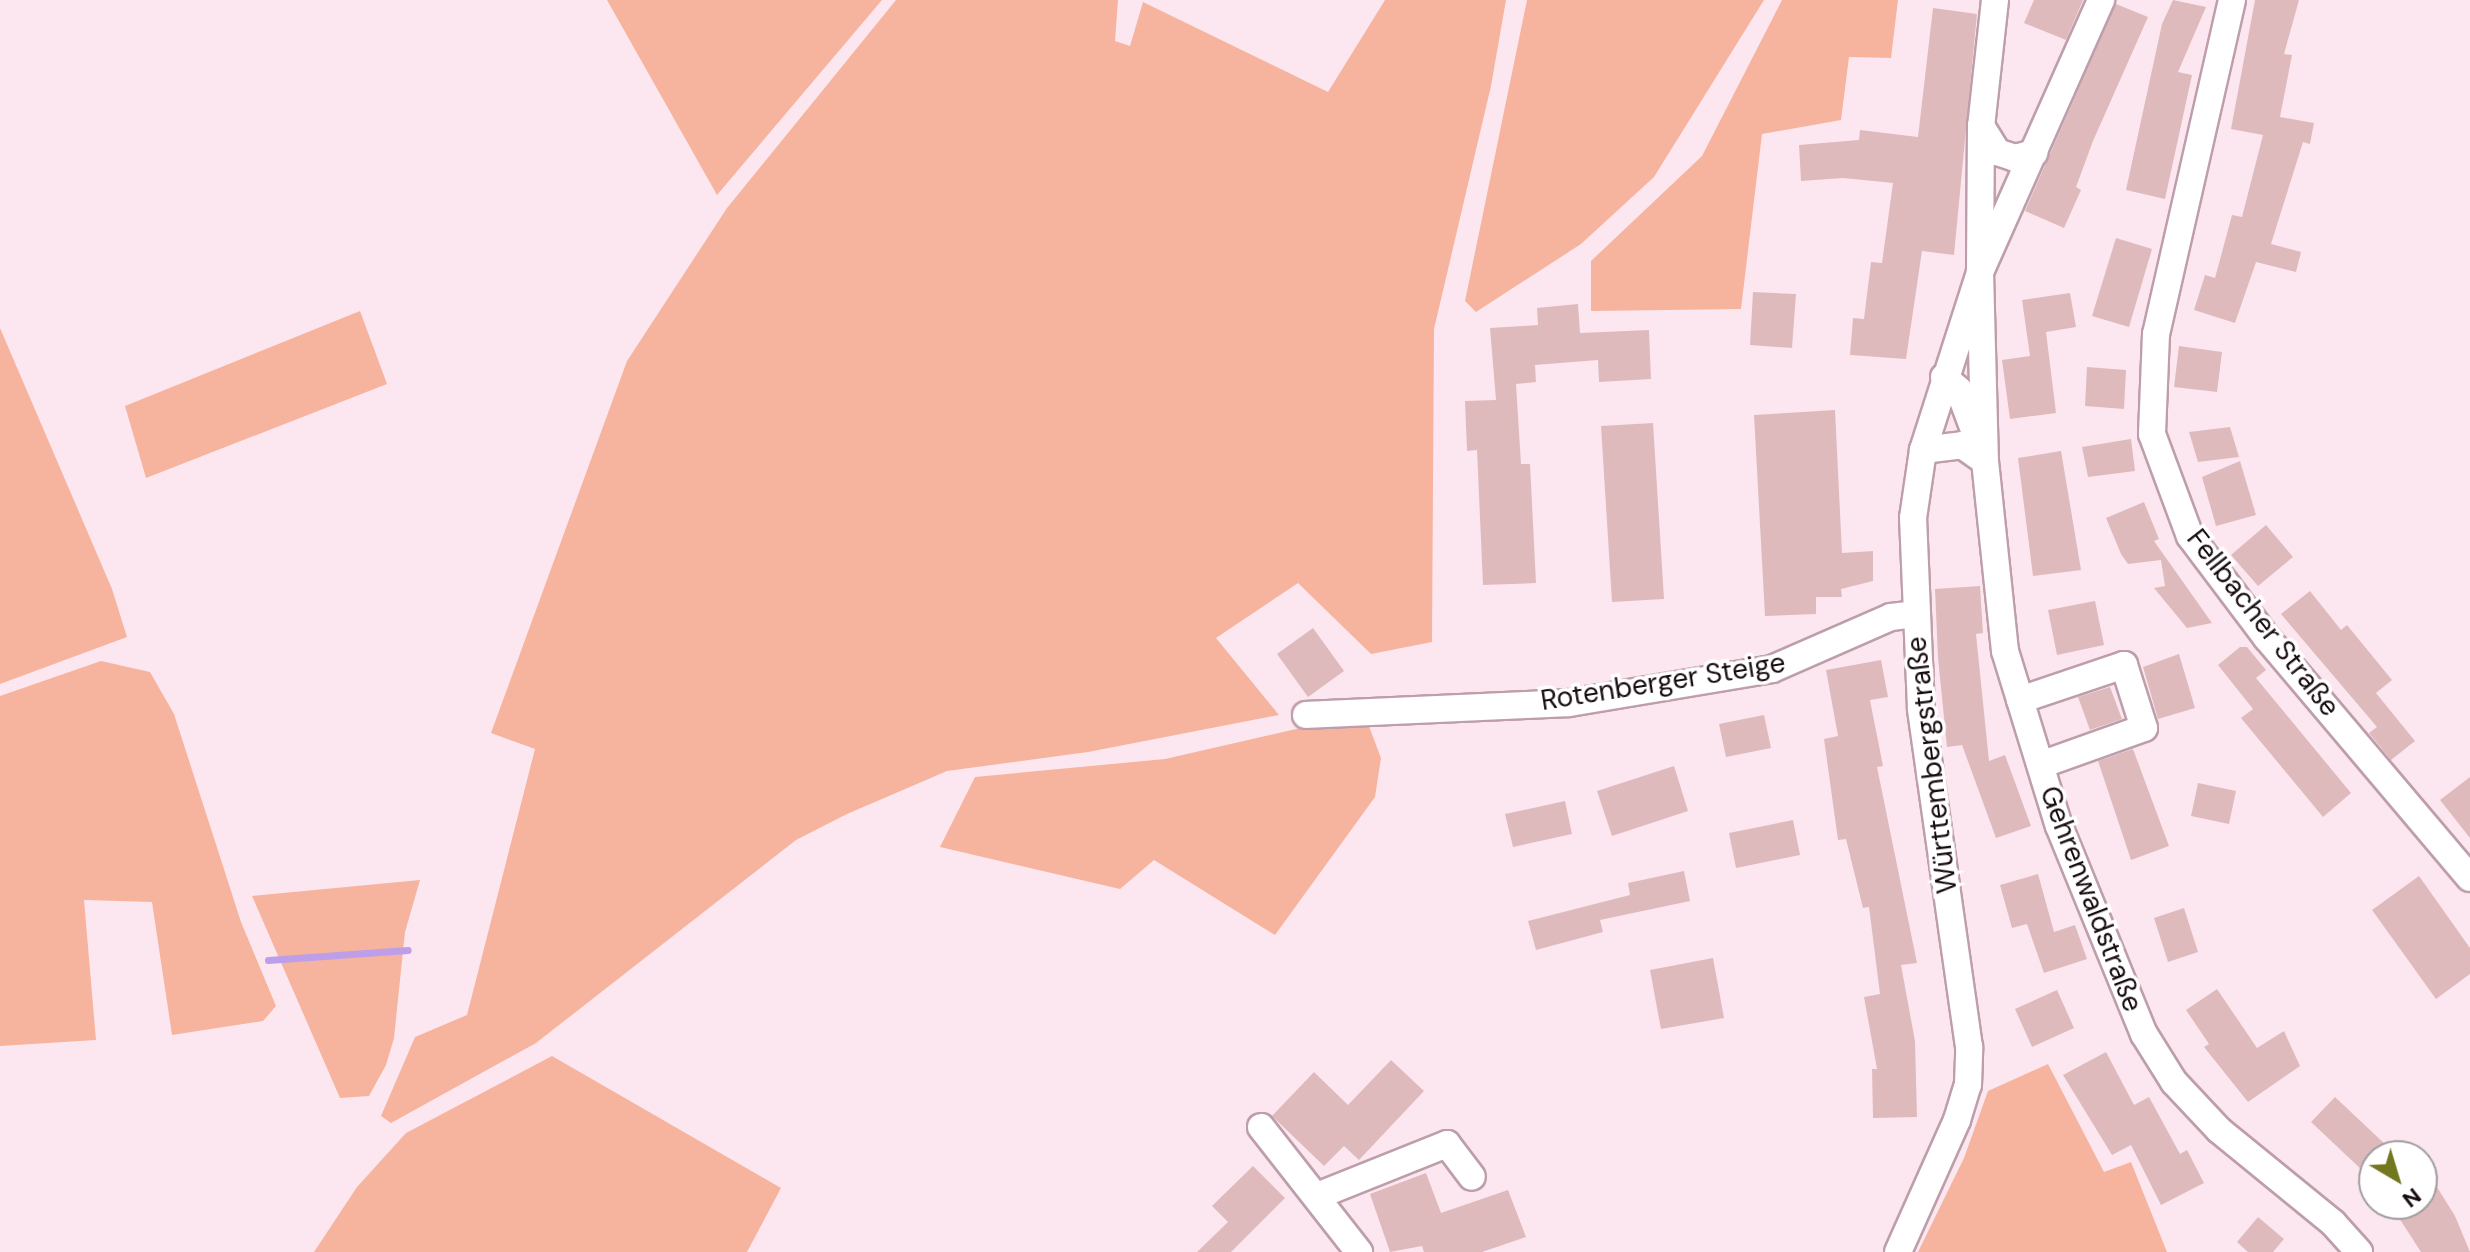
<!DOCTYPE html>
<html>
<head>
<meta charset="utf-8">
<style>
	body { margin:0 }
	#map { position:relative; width:2470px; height:1252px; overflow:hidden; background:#fce7f0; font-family:"DM Sans",sans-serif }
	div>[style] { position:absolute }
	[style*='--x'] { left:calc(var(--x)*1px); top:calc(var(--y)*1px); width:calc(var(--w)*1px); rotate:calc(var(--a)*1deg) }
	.green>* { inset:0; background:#f6b49e }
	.stream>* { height:7px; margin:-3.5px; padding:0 3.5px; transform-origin:3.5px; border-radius:3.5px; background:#bd9ee8 }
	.building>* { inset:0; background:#dfbabc }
	.roads { filter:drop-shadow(2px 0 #be9eab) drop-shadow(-2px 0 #be9eab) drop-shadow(0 2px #be9eab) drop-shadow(0 -2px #be9eab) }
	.minor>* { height:26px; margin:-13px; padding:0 13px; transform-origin:13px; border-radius:13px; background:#fff }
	span { translate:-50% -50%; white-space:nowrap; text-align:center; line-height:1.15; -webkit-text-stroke:7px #fff; paint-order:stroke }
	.street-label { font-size:28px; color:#160b10 }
	.north { position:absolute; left:2358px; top:1140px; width:80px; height:80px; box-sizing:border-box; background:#fff; border:2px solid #a29d9f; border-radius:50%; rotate:142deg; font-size:22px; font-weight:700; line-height:32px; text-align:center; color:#160b10 }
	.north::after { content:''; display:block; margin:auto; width:28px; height:36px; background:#73771f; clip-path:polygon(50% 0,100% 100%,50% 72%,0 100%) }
</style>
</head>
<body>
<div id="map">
	<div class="green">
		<div style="clip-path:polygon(607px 0,882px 0,717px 195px)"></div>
		<div style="clip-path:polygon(896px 0,1118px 0,1115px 41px,1130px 46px,1143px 2px,1328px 92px,1385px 0,1506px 0,1491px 86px,1434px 329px,1432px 642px,1371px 654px,1298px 583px,1216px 638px,1279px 715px,1088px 752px,947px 771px,847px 814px,796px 840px,536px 1043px,391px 1123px,381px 1116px,415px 1037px,467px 1015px,535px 749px,491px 733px,627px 361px,727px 208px)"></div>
		<div style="clip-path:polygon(1527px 0,1764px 0,1654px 177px,1581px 244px,1476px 312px,1465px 301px)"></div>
		<div style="clip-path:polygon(1782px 0,1898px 0,1891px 58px,1849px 57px,1841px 120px,1762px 134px,1741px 309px,1591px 311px,1591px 261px,1702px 156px)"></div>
		<div style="clip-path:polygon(360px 311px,387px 384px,146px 478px,125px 406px)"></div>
		<div style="clip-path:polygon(0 328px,112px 589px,127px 637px,0 684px)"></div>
		<div style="clip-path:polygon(101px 661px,150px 672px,174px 714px,241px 922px,276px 1006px,263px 1021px,172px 1035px,152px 902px,84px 900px,96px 1040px,0 1046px,0 696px)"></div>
		<div style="clip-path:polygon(1367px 721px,1381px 758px,1375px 797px,1275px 935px,1154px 860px,1120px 889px,940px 847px,975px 777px,1165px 759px,1318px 724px)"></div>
		<div style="clip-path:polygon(420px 880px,405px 932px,394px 1038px,386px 1065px,369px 1096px,340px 1098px,252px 896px)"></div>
		<div style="clip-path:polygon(552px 1056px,781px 1188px,747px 1252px,314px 1252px,357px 1187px,406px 1133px)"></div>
		<div style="clip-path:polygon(2048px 1064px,2104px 1172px,2131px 1162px,2167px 1252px,1918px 1252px,1964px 1158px,1988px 1091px)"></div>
	</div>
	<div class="stream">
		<div style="--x:268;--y:960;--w:140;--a:-4.1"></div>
	</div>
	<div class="building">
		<div style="clip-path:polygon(2034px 0,2083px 0,2066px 40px,2024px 23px)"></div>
		<div style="clip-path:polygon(2173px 0,2206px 7px,2178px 72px,2192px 75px,2165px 199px,2126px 190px,2162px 24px)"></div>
		<div style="clip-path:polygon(2255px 0,2299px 0,2284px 54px,2292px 55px,2280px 117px,2314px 123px,2310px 144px,2303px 142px,2271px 244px,2301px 252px,2296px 272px,2256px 262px,2235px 323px,2194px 310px,2205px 275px,2215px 278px,2232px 215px,2242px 217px,2263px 135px,2231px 129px)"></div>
		<div style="clip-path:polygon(2116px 4px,2148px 17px,2093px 141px,2076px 187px,2081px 190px,2064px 228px,2025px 211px)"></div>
		<div style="clip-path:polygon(1933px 8px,1977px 14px,1954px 255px,1922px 251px,1906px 359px,1850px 355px,1853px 318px,1864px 319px,1871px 262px,1882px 263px,1893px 183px,1843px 178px,1801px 181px,1799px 145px,1859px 140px,1860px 130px,1918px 137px)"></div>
		<div style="clip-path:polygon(2116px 238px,2152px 249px,2129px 327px,2092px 316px)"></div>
		<div style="clip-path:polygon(1753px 292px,1796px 294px,1792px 348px,1750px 345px)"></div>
		<div style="clip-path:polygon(2070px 293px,2076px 327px,2046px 332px,2056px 413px,2010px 419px,2002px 360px,2030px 356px,2022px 300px)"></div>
		<div style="clip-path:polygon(1578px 304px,1580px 333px,1649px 330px,1651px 379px,1599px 382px,1598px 360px,1535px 365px,1536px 382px,1516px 384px,1521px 464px,1530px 464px,1536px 583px,1483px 585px,1477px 450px,1467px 451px,1465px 401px,1496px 400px,1490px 328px,1538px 325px,1537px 308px)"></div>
		<div style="clip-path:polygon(2179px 346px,2222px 352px,2217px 392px,2174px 387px)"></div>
		<div style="clip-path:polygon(2087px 367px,2126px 370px,2124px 409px,2085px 406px)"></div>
		<div style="clip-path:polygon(1835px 410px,1842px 553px,1873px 551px,1873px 581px,1841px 589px,1842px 597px,1816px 597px,1816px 614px,1765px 616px,1754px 415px)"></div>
		<div style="clip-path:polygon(1653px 423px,1664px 599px,1612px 602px,1601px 426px)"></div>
		<div style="clip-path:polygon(2230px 427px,2239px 457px,2198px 462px,2189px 432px)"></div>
		<div style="clip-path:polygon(2131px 439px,2135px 471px,2088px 477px,2082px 447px)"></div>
		<div style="clip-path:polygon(2061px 451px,2081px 570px,2033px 576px,2018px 458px)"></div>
		<div style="clip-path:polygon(2240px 461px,2256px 515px,2216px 526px,2202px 477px)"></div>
		<div style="clip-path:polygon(2144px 502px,2159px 539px,2154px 541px,2212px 623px,2187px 628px,2154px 588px,2165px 586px,2161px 560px,2128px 564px,2121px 554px,2106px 518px)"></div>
		<div style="clip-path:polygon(2266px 525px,2293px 557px,2258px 586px,2231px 555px)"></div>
		<div style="clip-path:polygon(1980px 586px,1983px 633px,1976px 634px,1989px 761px,2005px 755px,2031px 826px,1996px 838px,1962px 745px,1947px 747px,1938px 658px,1935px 589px)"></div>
		<div style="clip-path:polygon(2310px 591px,2341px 630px,2347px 625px,2392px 680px,2376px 693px,2415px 741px,2391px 760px,2369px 733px,2377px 727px,2281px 614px)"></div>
		<div style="clip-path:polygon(2095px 601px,2104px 645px,2057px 655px,2048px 610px)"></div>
		<div style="clip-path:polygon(1313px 628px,1344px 671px,1308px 697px,1277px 654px)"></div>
		<div style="clip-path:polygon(2240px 647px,2247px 647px,2266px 670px,2256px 678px,2351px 793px,2323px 817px,2241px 718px,2253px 709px,2218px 665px)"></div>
		<div style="clip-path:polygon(2179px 654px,2195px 708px,2158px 719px,2143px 667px)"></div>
		<div style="clip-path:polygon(1881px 660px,1888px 697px,1870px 700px,1883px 766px,1877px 767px,1917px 963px,1901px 965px,1915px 1041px,1917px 1117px,1873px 1118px,1872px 1069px,1877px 1069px,1864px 997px,1880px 994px,1869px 907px,1863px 908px,1846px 839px,1838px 840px,1824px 739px,1838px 736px,1826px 670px)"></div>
		<div style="clip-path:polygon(2110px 687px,2122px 719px,2090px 730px,2078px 697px)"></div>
		<div style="clip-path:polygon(1764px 715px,1771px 748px,1726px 757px,1719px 724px)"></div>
		<div style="clip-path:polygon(2133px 749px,2169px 846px,2131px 860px,2098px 761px)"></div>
		<div style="clip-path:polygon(1674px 766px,1688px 811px,1612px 836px,1597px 791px)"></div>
		<div style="clip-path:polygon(2470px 777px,2470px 838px,2440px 800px)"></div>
		<div style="clip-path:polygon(2198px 783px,2236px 791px,2229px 824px,2191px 816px)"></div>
		<div style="clip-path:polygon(1565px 801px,1572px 834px,1513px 847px,1505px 814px)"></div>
		<div style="clip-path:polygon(1793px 820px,1800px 855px,1736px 868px,1729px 833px)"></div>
		<div style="clip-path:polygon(1684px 871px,1690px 901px,1600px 920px,1603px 932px,1536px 950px,1528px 921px,1630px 895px,1628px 883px)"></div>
		<div style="clip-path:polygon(2038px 874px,2054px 932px,2075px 925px,2087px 959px,2044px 973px,2027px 924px,2012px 928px,2000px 885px)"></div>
		<div style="clip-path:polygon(2419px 876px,2470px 948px,2470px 974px,2436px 999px,2372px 910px)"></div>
		<div style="clip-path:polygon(2184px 908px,2198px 952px,2168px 962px,2154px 918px)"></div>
		<div style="clip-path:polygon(1713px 958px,1724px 1018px,1661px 1029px,1650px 970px)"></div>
		<div style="clip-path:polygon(2217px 989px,2257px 1048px,2284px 1031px,2300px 1066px,2248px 1102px,2204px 1047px,2209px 1044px,2186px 1010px)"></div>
		<div style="clip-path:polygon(2057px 990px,2074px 1028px,2032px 1047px,2015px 1009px)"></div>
		<div style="clip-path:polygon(2106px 1052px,2134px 1105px,2149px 1097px,2180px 1154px,2187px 1150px,2204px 1183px,2161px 1205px,2131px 1145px,2112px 1155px,2063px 1075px)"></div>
		<div style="clip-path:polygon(1391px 1060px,1424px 1091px,1359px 1160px,1344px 1146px,1324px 1166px,1272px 1116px,1314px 1072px,1348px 1105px)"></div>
		<div style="clip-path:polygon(2335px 1097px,2387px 1146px,2363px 1171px,2311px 1122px)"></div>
		<div style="clip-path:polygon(2422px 1163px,2455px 1216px,2470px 1252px,2421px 1252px,2390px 1204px,2422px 1204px)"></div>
		<div style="clip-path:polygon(1253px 1166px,1285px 1198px,1231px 1252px,1197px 1252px,1228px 1222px,1212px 1206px)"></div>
		<div style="clip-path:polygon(1426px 1173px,1441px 1213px,1508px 1190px,1526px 1237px,1482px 1252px,1424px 1252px,1422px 1246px,1390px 1252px,1370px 1194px)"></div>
		<div style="clip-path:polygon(2258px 1217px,2284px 1239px,2273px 1252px,2248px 1252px,2237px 1242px)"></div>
	</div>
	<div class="roads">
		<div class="minor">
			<div style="--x:1995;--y:0;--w:127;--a:96.3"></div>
			<div style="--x:1981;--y:126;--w:146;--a:90.4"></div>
			<div style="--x:1980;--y:272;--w:189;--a:88.5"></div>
			<div style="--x:1985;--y:461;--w:191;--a:84"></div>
			<div style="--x:2005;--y:651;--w:183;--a:72.9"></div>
			<div style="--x:2059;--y:826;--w:225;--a:67.8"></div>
			<div style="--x:2144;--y:1034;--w:57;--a:58"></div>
			<div style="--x:2174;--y:1082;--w:66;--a:46.8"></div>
			<div style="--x:2219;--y:1130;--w:147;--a:39.2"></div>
			<div style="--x:2333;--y:1223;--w:39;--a:48"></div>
			<div style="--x:2232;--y:0;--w:343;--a:102.8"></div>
			<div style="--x:2156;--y:334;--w:100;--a:92.3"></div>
			<div style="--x:2152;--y:434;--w:109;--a:69.6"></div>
			<div style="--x:2190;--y:536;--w:128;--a:53"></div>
			<div style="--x:2267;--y:638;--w:314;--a:49.8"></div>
			<div style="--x:1981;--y:126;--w:31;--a:58"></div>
			<div style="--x:1997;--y:152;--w:19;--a:18"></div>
			<div style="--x:2015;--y:158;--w:20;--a:-15"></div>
			<div style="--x:1944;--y:377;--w:20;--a:41"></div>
			<div style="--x:1959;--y:390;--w:60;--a:69.4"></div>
			<div style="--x:1923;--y:450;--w:39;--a:-7"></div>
			<div style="--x:1962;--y:445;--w:28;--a:35"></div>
			<div style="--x:2020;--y:700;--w:110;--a:-18.6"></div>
			<div style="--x:2124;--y:665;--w:66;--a:72.4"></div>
			<div style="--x:2144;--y:728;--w:110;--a:160.4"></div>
			<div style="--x:1306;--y:715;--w:263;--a:-2.6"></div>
			<div style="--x:1569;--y:703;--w:206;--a:-9.5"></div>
			<div style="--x:1772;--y:669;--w:130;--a:-23.6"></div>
			<div style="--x:1891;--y:617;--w:24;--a:-7"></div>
			<div style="--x:1261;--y:1127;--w:159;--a:51.9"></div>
			<div style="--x:1317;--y:1196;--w:140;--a:-21.8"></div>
			<div style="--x:1447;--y:1144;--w:41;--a:52.9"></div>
			<div style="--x:1898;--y:1252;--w:145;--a:-65.9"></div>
			<div style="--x:1957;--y:1120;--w:37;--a:-73"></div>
			<div style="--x:1968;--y:1085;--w:38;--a:-88"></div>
			<div style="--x:1969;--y:1047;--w:342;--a:-98.1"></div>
			<div style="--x:1921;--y:708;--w:190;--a:-92.4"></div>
			<div style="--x:1913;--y:518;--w:69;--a:-81.6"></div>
			<div style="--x:1923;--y:450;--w:187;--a:-72.2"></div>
			<div style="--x:1980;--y:272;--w:298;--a:-66"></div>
		</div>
	</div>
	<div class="street-label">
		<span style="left:2263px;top:623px;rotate:52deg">Fellbacher Straße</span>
		<span style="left:1663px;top:682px;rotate:-9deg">Rotenberger Steige</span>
		<span style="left:1932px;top:765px;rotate:-97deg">Württembergstraße</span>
		<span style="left:2091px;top:899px;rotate:69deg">Gehrenwaldstraße</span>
	</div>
	<div class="north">N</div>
</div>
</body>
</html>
